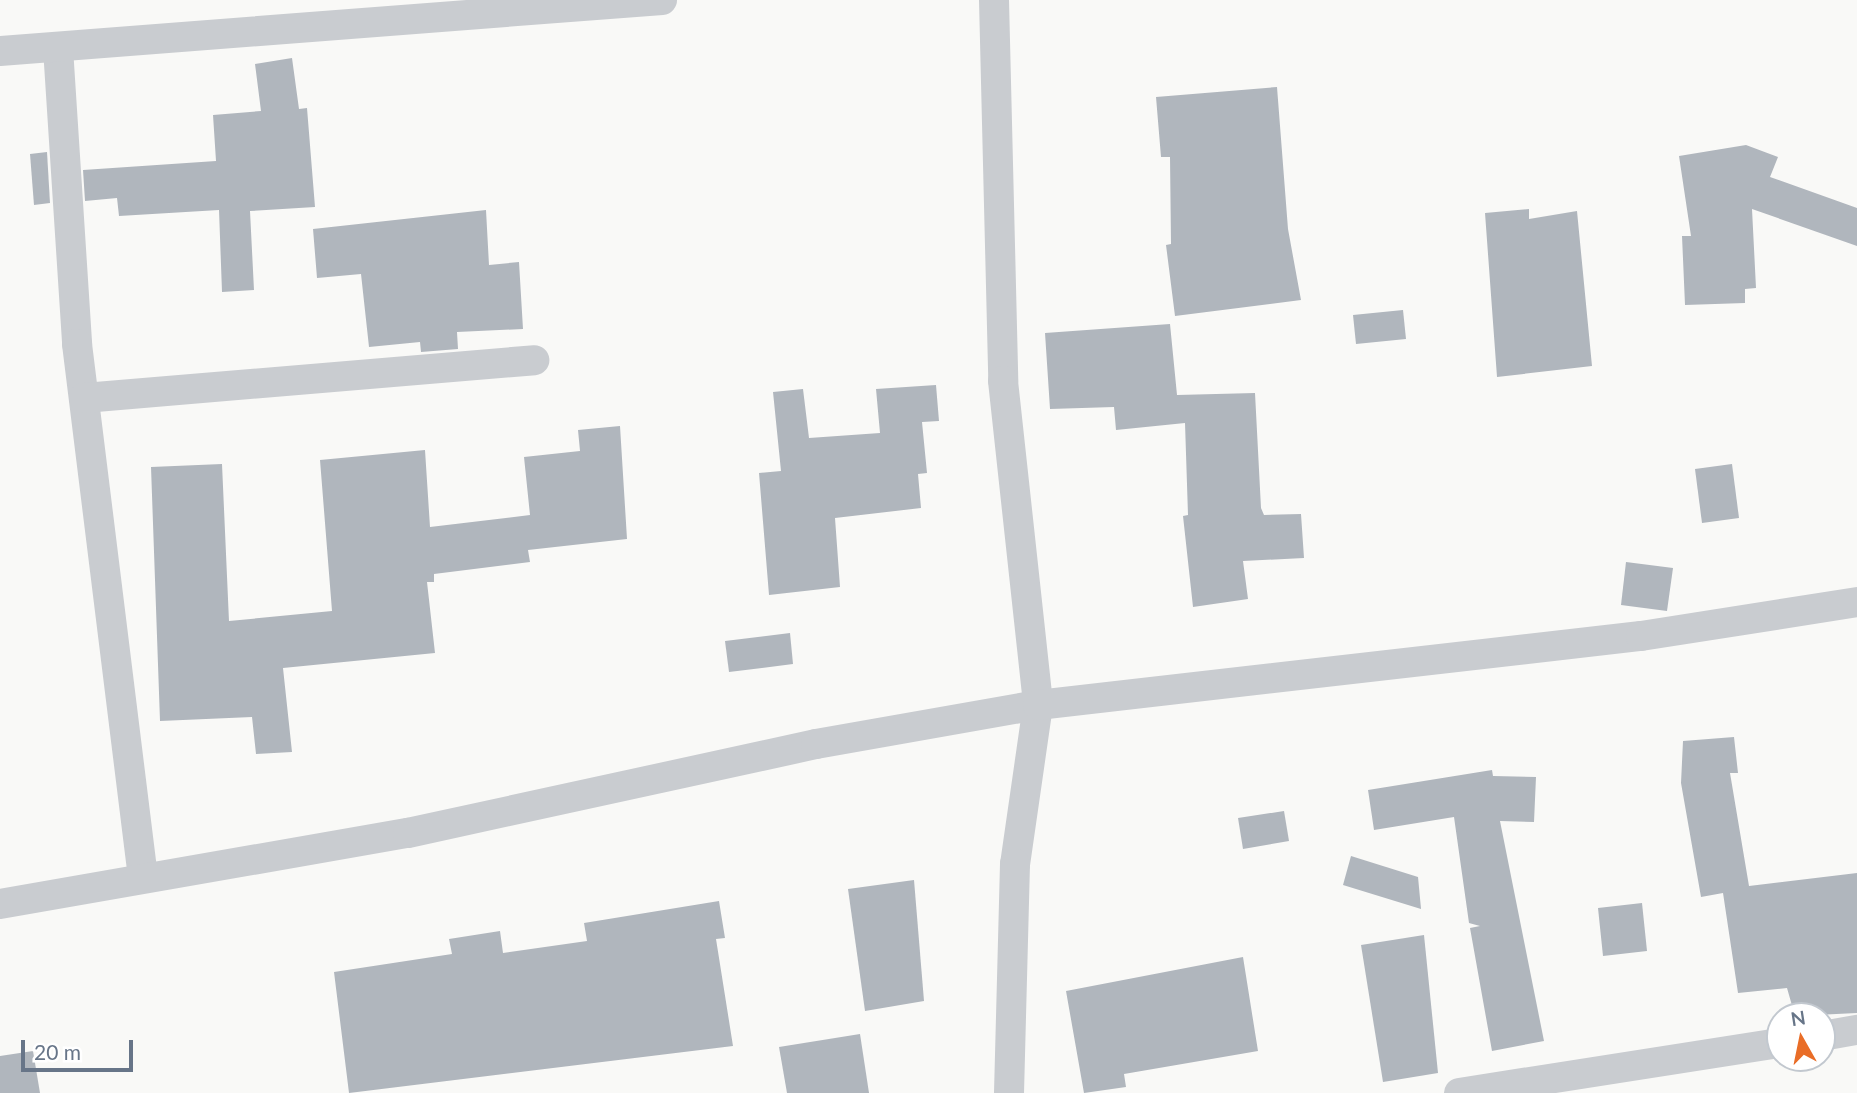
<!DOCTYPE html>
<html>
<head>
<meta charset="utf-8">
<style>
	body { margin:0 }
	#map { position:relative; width:1857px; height:1093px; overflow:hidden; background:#f9f9f7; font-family:Lato,sans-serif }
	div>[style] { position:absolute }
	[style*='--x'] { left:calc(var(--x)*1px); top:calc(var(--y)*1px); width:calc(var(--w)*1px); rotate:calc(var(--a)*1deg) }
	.building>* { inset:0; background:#b0b6bd }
	.street>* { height:30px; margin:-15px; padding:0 15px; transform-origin:15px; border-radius:15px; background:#c9ccd0 }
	span { translate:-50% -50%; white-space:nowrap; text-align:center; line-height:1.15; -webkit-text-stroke:7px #fff; paint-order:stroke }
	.north { position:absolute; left:1766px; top:1002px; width:70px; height:70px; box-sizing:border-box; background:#fff; border:2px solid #c2c8cf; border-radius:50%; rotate:351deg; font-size:19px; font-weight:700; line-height:28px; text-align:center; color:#677588 }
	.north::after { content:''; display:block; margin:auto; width:24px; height:32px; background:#e96d27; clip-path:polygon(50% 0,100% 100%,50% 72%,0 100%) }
	.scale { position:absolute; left:21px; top:1040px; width:112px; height:32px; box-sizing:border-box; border:4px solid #677588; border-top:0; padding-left:9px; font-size:21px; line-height:24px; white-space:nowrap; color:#677588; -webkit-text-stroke:5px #fff; paint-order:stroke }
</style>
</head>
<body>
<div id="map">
	<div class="building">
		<div style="clip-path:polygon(292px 58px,299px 109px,307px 108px,315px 207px,250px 211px,254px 290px,222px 292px,219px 210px,119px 216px,117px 198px,85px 201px,83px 170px,216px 161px,213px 115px,261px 111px,255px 64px)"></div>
		<div style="clip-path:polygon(1277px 87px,1288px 229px,1301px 300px,1175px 316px,1166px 245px,1171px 244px,1170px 157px,1161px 157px,1156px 97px)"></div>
		<div style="clip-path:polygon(1746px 145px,1778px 157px,1770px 177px,1857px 208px,1857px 246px,1752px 209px,1756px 288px,1745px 289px,1745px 303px,1685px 305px,1682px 236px,1691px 236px,1679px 156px)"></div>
		<div style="clip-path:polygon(47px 152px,50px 203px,34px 205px,30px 154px)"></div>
		<div style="clip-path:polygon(1529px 209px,1529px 219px,1577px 211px,1592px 366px,1497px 377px,1485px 213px)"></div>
		<div style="clip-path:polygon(486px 210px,489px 265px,519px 262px,523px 329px,457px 332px,458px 349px,421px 352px,420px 342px,369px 347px,361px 274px,317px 278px,313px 229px)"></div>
		<div style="clip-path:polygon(1403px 310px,1406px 339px,1356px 344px,1353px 315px)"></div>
		<div style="clip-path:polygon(1170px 324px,1177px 395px,1255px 393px,1261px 508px,1264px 515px,1301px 514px,1304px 558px,1243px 561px,1248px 599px,1193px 607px,1183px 516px,1188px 515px,1185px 423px,1116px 430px,1114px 407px,1050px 409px,1045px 333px)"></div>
		<div style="clip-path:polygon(936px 385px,939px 421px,922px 422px,927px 473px,918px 474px,921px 508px,835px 518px,840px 587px,769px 595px,759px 473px,781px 471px,773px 392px,803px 389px,809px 438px,880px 433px,876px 389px)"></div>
		<div style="clip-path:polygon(620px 426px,627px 539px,528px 550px,530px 562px,434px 574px,434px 582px,427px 582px,435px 653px,283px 668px,292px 752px,256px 754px,252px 717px,160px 721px,151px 467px,222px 464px,229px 621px,332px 611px,320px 460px,425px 450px,430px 527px,530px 515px,524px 457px,580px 451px,578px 430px)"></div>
		<div style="clip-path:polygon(1732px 464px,1739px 518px,1702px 523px,1695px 469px)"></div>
		<div style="clip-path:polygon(1626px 562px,1673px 568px,1667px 611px,1621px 605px)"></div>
		<div style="clip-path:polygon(790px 633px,793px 664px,729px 672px,725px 641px)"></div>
		<div style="clip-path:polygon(1734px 737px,1738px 773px,1730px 773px,1749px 886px,1857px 873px,1857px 1013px,1795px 1016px,1787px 988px,1738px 993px,1723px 893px,1701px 897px,1681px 783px,1683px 741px)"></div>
		<div style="clip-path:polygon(1492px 770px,1493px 776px,1536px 777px,1534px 822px,1500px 821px,1544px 1041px,1492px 1051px,1470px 928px,1480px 926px,1469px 923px,1454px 817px,1374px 830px,1368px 790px)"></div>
		<div style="clip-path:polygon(1284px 811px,1289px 841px,1243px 849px,1238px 818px)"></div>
		<div style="clip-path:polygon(1351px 856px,1418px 877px,1421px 909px,1343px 885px)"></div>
		<div style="clip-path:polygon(914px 880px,924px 1001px,865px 1011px,848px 889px)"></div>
		<div style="clip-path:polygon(719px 901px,725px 938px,716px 939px,733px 1046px,349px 1093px,334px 972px,452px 954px,449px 939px,500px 931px,503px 953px,587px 941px,584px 923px)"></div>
		<div style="clip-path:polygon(1642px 903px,1647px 951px,1603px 956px,1598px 908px)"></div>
		<div style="clip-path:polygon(1424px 935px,1438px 1073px,1383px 1082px,1361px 945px)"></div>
		<div style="clip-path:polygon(1243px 957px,1258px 1051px,1124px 1074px,1126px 1087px,1084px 1093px,1066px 991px)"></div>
		<div style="clip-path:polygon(860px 1034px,869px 1093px,787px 1093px,779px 1047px)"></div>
		<div style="clip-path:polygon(33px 1051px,40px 1093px,0 1093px,0 1056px)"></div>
	</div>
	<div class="street">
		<div style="--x:994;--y:0;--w:381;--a:88.6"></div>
		<div style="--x:1003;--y:381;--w:326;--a:83.8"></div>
		<div style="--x:1038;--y:705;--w:161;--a:98.2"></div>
		<div style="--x:1015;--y:864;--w:229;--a:91.5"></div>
		<div style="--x:58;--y:48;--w:297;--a:86.3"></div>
		<div style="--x:77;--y:344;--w:538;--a:82.95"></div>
		<div style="--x:0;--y:51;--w:664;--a:-4.41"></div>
		<div style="--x:84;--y:398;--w:452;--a:-4.8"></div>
		<div style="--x:0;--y:904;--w:414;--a:-9.9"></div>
		<div style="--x:408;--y:833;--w:418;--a:-12.3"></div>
		<div style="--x:816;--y:744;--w:225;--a:-10"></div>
		<div style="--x:1038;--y:705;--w:607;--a:-6.53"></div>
		<div style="--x:1641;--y:636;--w:219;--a:-8.9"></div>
		<div style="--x:1822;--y:1036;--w:36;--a:-10"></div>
		<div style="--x:1459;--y:1093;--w:325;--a:-8.9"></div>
	</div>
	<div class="north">N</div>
	<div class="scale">20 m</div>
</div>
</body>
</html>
